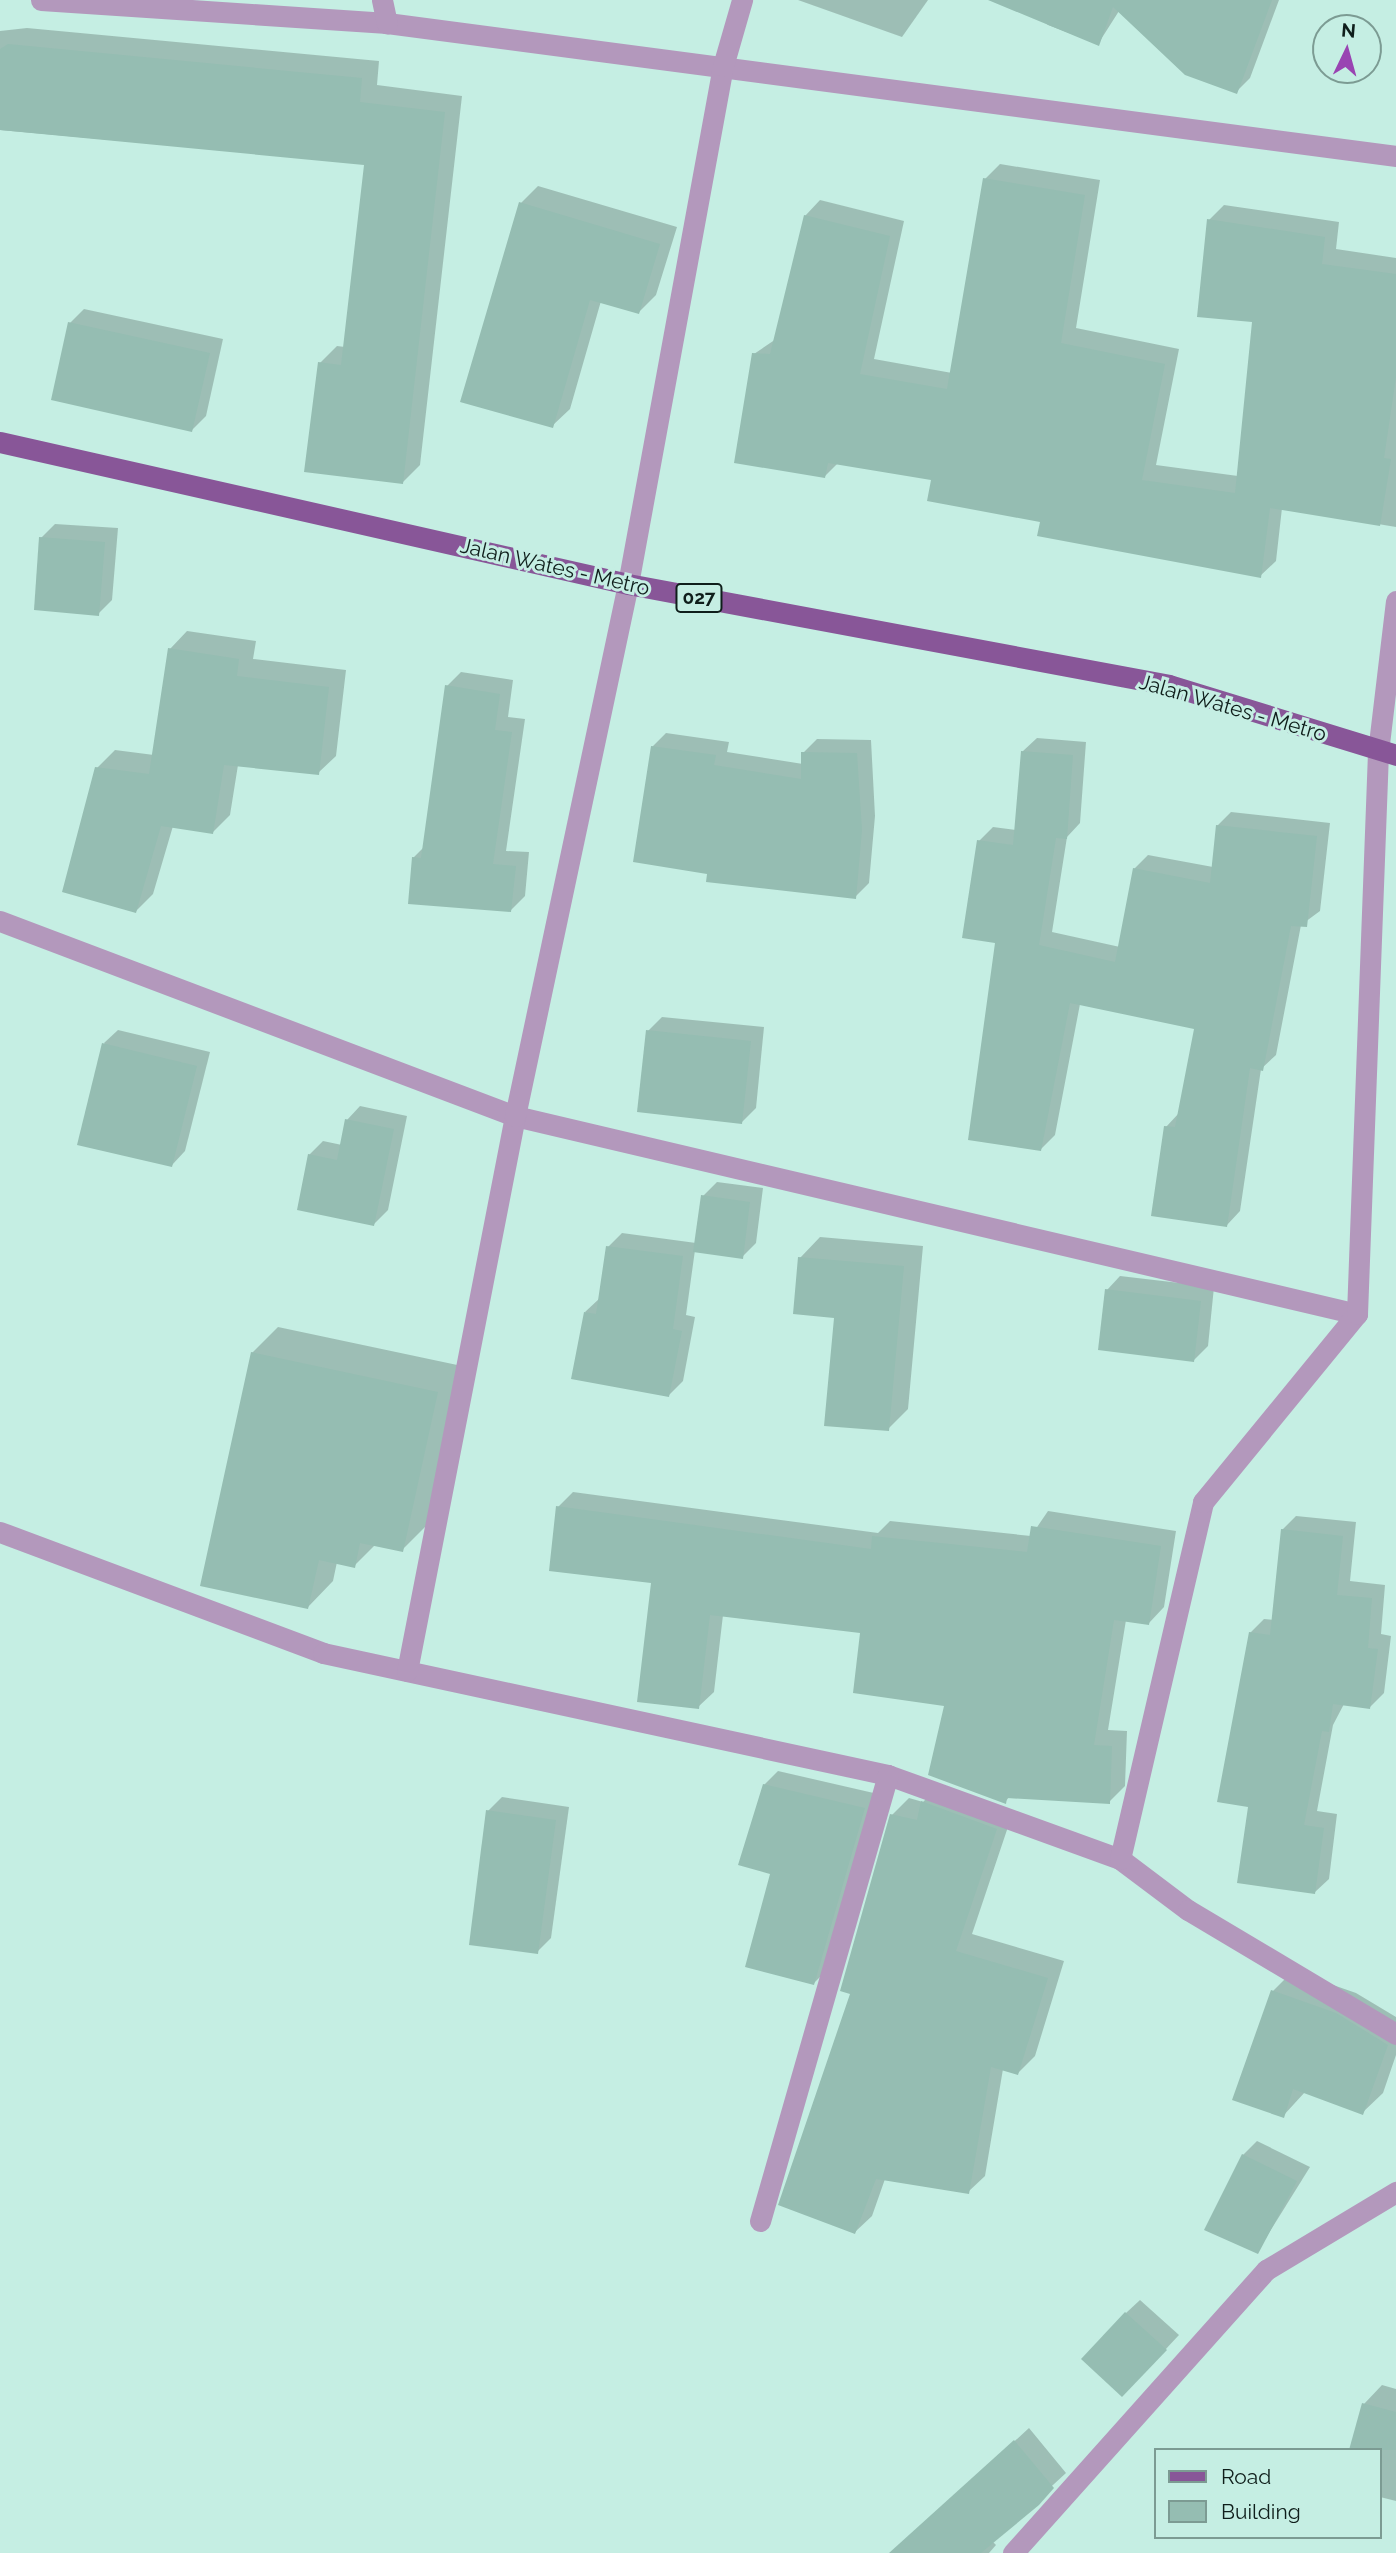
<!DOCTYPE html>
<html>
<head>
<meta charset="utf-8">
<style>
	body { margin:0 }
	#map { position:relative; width:1396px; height:2553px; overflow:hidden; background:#c5eee3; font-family:Raleway,sans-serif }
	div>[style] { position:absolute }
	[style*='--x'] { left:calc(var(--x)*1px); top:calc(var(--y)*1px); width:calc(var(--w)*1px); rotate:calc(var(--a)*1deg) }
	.shadow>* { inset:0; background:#0003 }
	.building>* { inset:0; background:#95bdb2 }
	.minor>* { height:21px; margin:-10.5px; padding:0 10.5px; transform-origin:10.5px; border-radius:10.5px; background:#b398bc }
	.primary>* { height:21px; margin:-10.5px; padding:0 10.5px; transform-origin:10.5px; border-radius:10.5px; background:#885698 }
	span { translate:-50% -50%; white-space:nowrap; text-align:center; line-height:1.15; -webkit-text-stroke:6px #c5eee3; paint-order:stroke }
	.shield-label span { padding:2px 5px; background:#c5eee3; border:2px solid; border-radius:5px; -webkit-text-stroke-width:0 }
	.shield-label { font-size:19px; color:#0f1e1b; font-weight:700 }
	.street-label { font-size:21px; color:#0f1e1b }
	.legend { position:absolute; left:1154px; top:2448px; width:228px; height:91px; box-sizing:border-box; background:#c5eee3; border:2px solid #7c9b93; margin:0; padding:9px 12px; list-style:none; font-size:21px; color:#0f1e1b }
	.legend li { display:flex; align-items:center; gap:14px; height:35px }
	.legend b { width:35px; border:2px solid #7c9b93 }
	.north { position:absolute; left:1312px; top:14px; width:70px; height:70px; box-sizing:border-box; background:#c5eee3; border:2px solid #7c9b93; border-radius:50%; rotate:5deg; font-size:19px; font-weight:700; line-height:28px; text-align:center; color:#0f1e1b }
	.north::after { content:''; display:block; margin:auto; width:24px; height:32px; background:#9944b2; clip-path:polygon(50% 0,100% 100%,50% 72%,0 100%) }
</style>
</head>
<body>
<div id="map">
	<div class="shadow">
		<div style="clip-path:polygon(798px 0,928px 0,902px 37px)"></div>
		<div style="clip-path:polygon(1037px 0,1279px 0,1250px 78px,1236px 92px,1119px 11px,1098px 44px,1048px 25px,1032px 12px)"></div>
		<div style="clip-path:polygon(27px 28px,379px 61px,377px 85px,462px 96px,420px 465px,403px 482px,320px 363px,337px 346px,345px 347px,366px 163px,0 130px,0 31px)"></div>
		<div style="clip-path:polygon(1000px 164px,1100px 180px,1076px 328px,1179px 349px,1156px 465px,1238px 476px,1254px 321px,1209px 220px,1224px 205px,1339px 222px,1336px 249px,1396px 258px,1396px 527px,1282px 508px,1276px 561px,1260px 576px,1042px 520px,933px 479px,838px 463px,825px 476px,754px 354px,776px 339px,805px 216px,820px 200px,904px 221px,874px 359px,952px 373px,985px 179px)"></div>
		<div style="clip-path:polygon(538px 186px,677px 227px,656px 295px,639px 312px,601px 301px,570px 409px,552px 426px,521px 203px)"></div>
		<div style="clip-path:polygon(84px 309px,223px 339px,206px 416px,192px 430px,70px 323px)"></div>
		<div style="clip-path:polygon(55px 524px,118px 528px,112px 600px,98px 614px,41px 538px)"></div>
		<div style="clip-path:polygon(187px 631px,256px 641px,253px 659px,346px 670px,336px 756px,318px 773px,238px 765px,230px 815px,213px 832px,173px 826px,153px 894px,136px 911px,97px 768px,115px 750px,154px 755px,170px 649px)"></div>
		<div style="clip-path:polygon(461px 672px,513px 680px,508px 717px,525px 719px,506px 851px,529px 852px,525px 896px,511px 910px,413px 858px,424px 847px,447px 686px)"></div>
		<div style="clip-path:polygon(666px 733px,729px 742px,727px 752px,803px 764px,803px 753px,817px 739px,871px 740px,875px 816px,869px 883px,855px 897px,709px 872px,652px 747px)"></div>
		<div style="clip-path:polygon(1037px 738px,1086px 742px,1080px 823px,1067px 837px,1052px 932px,1120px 947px,1134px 869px,1148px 855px,1213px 867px,1217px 826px,1231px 812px,1330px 823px,1320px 911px,1301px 925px,1276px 1055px,1261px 1069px,1240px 1211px,1227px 1225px,1166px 1127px,1179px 1113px,1196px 1028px,1080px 1004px,1055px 1135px,1041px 1149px,979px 841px,993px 827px,1016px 830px,1023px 751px)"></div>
		<div style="clip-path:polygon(662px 1017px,764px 1027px,756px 1108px,742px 1122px,648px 1031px)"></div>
		<div style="clip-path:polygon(118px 1030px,210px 1052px,185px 1151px,172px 1165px,104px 1043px)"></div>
		<div style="clip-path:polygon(360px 1106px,407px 1116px,388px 1210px,374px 1224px,309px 1155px,323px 1141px,342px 1145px,347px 1120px)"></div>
		<div style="clip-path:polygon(717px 1182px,763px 1188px,756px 1243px,742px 1257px,695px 1250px,686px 1315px,695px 1317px,683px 1381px,669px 1395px,585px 1312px,600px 1298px,608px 1247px,622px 1233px,696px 1243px,703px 1196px)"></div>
		<div style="clip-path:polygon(820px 1237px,923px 1246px,908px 1409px,888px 1429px,836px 1316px,800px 1258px)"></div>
		<div style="clip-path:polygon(1120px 1276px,1214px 1287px,1208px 1346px,1194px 1360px,1107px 1290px)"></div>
		<div style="clip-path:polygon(278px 1327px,462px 1366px,428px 1524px,402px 1550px,376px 1544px,354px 1566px,337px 1562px,333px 1581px,308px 1607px,252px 1353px)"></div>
		<div style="clip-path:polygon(573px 1492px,878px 1533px,890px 1521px,1031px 1536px,1048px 1511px,1176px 1531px,1164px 1607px,1149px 1623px,1126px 1620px,1108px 1730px,1127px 1731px,1125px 1786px,1109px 1802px,1010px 1796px,1005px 1802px,947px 1704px,862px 1631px,723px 1615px,714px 1692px,698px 1707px,653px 1582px,558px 1507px)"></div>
		<div style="clip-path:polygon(1296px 1516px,1356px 1522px,1350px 1581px,1385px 1585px,1381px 1634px,1391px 1636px,1384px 1693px,1370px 1707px,1344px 1704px,1333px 1725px,1317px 1811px,1337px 1814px,1329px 1879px,1315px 1892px,1250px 1806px,1250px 1633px,1264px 1619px,1274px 1620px,1282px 1530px)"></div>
		<div style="clip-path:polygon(778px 1771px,878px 1794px,828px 1969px,814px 1983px,772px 1872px,764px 1785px)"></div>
		<div style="clip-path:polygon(940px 1785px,1013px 1812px,972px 1934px,1064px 1961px,1035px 2056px,1018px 2073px,1003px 2069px,985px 2176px,968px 2192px,885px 2179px,872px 2216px,855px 2232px,853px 1993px,892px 1815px,909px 1798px,923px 1802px)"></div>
		<div style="clip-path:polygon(502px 1797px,569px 1807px,551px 1938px,537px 1952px,488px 1811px)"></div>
		<div style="clip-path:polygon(1293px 1971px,1356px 1993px,1396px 2017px,1396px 2055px,1383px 2093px,1362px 2113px,1305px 2092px,1283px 2116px,1273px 1991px)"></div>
		<div style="clip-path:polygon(1257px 2141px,1310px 2167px,1257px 2252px,1243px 2155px)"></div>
		<div style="clip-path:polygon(1140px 2300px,1179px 2335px,1136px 2381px,1126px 2313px)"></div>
		<div style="clip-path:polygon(1382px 2385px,1396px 2389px,1396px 2501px,1380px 2497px,1380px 2450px,1364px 2404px)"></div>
		<div style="clip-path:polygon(1029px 2428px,1066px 2473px,992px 2541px,996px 2545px,989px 2553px,893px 2553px)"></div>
	</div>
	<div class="building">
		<div style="clip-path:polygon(988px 0,1272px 0,1237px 94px,1185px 75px,1113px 7px,1099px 46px)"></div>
		<div style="clip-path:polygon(8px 44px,362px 78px,360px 102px,445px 112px,403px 484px,304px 472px,318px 362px,341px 365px,364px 165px,0 130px,0 49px)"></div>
		<div style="clip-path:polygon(983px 178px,1085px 195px,1061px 343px,1165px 364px,1142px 480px,1235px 493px,1252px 322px,1197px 317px,1207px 219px,1325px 237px,1322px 264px,1396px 274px,1396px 377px,1384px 458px,1391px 459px,1380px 526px,1270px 508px,1261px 578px,1037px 536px,1040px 522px,927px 501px,931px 480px,828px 463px,825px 478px,734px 463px,752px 353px,770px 354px,804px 215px,890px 236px,860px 374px,947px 389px)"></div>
		<div style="clip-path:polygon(519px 202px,660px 244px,639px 314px,590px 300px,553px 428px,460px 402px)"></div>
		<div style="clip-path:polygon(68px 322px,210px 353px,192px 432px,51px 400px)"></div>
		<div style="clip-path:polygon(39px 537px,105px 542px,99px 616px,34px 610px)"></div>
		<div style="clip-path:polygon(168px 648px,239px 659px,237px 676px,329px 687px,319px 775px,224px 765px,213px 834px,161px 826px,136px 913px,62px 892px,95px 767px,149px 774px)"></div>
		<div style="clip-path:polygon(445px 685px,500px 694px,495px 730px,512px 732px,493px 864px,516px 866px,511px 912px,408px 904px,412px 857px,421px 858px)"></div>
		<div style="clip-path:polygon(651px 746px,716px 755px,714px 765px,801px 779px,801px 752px,857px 753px,862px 830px,856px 899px,706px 882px,707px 874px,633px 862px)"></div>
		<div style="clip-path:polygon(1021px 751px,1073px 755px,1067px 839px,1056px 838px,1039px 945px,1115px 962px,1133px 868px,1210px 883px,1216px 825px,1317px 836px,1307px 927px,1291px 926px,1263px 1071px,1250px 1068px,1227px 1227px,1151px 1216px,1164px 1126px,1175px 1127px,1194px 1029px,1070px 1003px,1041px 1151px,968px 1140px,995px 943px,962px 938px,977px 840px,1013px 845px)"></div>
		<div style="clip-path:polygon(646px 1030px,751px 1041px,742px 1124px,637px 1112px)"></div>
		<div style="clip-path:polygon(102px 1043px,197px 1066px,172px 1167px,77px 1145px)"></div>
		<div style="clip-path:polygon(345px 1119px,394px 1129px,374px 1226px,297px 1210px,308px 1154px,337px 1160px)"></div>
		<div style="clip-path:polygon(701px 1195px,750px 1202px,743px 1259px,693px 1252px)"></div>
		<div style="clip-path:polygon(606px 1246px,683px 1256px,673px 1329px,682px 1331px,669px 1397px,571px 1379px,584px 1312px,596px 1314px)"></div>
		<div style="clip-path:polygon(798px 1257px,904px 1266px,889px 1431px,824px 1426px,834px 1318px,793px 1314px)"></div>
		<div style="clip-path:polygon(1105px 1289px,1201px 1301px,1194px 1362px,1098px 1350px)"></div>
		<div style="clip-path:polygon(251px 1352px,438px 1392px,403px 1552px,360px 1543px,355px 1568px,319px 1560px,308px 1609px,200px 1586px)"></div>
		<div style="clip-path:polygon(556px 1506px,871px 1549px,872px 1536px,1027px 1552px,1031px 1526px,1161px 1546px,1149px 1625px,1114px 1620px,1094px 1745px,1112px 1746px,1110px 1804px,1007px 1798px,1006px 1804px,928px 1775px,944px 1706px,853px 1693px,860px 1633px,710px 1615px,699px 1709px,637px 1702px,651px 1583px,549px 1571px)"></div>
		<div style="clip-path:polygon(1281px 1529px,1343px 1536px,1337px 1595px,1372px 1598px,1368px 1648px,1378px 1649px,1370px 1709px,1333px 1704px,1329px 1732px,1322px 1731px,1304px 1825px,1324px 1828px,1315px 1894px,1237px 1883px,1248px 1807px,1217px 1802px,1249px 1632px,1270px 1635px)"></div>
		<div style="clip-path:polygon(763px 1784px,865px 1808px,814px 1985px,745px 1967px,770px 1874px,738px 1865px)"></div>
		<div style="clip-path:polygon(921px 1801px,997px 1829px,956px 1951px,1048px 1978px,1018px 2075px,991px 2067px,969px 2194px,876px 2179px,855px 2234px,778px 2205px,850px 1994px,840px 1991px,890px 1814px,917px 1820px)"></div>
		<div style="clip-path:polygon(486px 1810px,556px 1820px,538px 1954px,469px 1945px)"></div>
		<div style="clip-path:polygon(1271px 1990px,1336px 2013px,1388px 2045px,1363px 2115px,1293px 2089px,1284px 2118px,1232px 2100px)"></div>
		<div style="clip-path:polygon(1242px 2154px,1297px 2181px,1258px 2254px,1204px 2230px)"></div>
		<div style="clip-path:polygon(1125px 2312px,1167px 2350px,1122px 2397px,1081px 2359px)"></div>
		<div style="clip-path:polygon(1362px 2403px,1396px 2412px,1396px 2450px,1349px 2450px)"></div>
		<div style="clip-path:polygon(1014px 2440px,1054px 2488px,1039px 2505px,981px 2553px,889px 2553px)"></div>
	</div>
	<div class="minor">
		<div style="--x:41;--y:0;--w:347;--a:3.8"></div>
		<div style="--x:387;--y:23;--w:1018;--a:7.51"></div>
		<div style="--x:382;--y:0;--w:24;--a:78"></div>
		<div style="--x:0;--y:921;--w:551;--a:20.74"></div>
		<div style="--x:515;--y:1116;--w:865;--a:13.23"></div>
		<div style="--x:0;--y:1532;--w:345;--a:20.5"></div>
		<div style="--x:323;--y:1653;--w:578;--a:12.18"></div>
		<div style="--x:888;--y:1775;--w:247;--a:19.9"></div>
		<div style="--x:1120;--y:1859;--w:85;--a:36.9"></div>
		<div style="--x:1188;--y:1910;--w:242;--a:30.8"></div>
		<div style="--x:407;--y:1671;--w:565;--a:-78.99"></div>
		<div style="--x:515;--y:1116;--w:544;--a:-78.01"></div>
		<div style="--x:628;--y:584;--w:527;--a:-79.61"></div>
		<div style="--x:723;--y:66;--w:69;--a:-73.9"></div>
		<div style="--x:1120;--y:1859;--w:367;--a:-76.9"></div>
		<div style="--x:1203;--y:1502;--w:243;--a:-50.7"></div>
		<div style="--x:1357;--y:1314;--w:562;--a:-87.86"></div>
		<div style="--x:1378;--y:752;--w:152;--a:-83.2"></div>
		<div style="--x:760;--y:2221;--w:464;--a:-74"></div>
		<div style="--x:1013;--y:2553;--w:380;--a:-48.2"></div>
		<div style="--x:1266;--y:2270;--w:152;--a:-31"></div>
	</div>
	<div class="primary">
		<div style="--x:0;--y:442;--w:644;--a:12.74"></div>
		<div style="--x:628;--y:584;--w:550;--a:10.57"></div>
		<div style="--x:1169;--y:685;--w:238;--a:17.1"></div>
	</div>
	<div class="shield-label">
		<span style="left:699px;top:598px">027</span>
	</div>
	<div class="street-label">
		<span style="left:555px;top:567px;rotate:13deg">Jalan Wates - Metro</span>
		<span style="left:1233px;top:708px;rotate:16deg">Jalan Wates - Metro</span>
	</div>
	<ul class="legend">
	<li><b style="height:9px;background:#885698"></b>Road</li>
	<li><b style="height:19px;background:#95bdb2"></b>Building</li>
	</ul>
	<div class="north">N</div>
</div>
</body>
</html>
